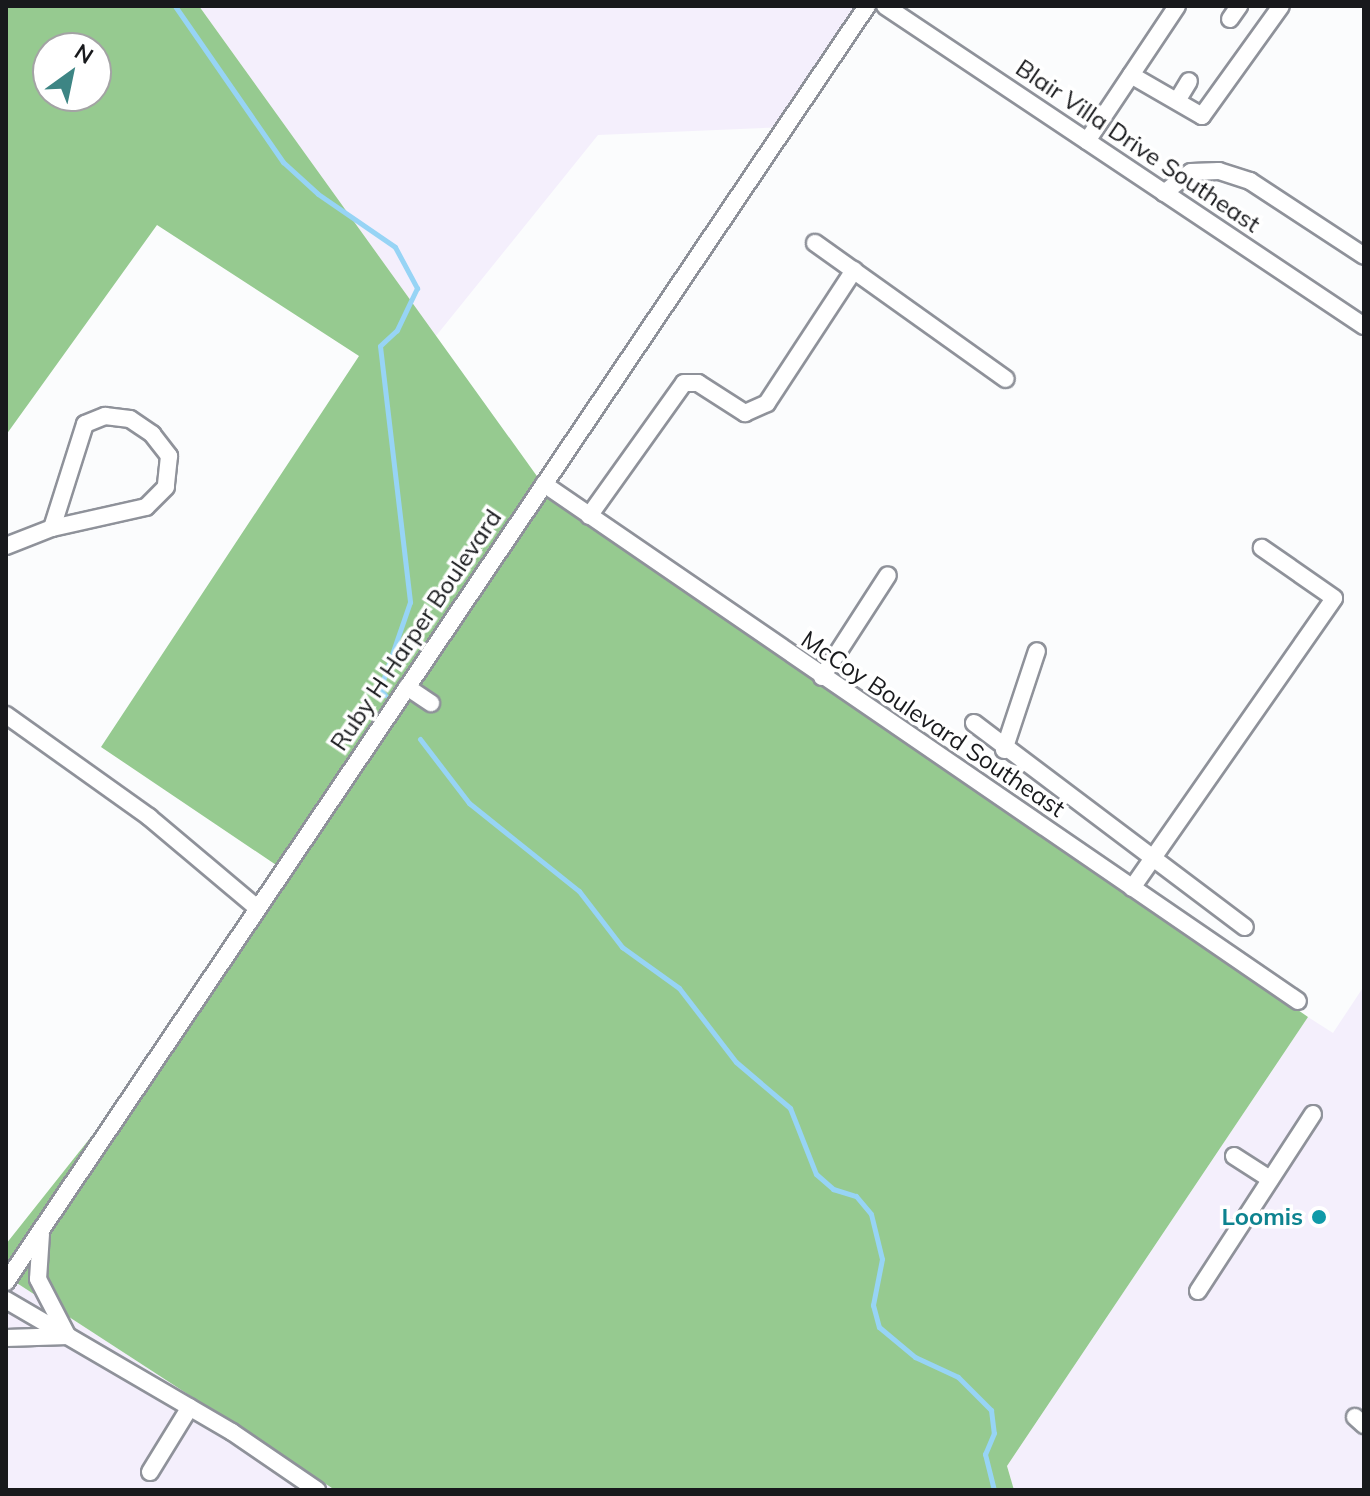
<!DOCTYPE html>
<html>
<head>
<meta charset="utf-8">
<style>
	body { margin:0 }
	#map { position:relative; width:1370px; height:1496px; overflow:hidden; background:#fbfcfd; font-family:Mulish,sans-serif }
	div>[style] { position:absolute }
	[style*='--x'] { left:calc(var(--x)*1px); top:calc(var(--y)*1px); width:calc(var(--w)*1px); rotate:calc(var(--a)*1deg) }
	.industrial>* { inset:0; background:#f4effc }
	.forest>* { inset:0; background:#96ca90 }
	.stream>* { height:5px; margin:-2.5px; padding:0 2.5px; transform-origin:2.5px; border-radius:2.5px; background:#97d4f5 }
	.roads { filter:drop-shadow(2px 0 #8f929a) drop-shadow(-2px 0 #8f929a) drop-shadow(0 2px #8f929a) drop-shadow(0 -2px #8f929a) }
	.minor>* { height:16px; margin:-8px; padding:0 8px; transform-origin:8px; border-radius:8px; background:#fff }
	.dots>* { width:22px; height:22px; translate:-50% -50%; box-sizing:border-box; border:4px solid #fff; border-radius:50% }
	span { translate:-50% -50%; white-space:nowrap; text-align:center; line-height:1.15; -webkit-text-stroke:7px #fff; paint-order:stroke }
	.street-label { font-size:24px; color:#18191c }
	.culture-label { font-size:24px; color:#0d838f; font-weight:700 }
	.right { translate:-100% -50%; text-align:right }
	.frame { position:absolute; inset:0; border:8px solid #18191c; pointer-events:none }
	.north { position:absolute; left:32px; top:32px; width:80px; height:80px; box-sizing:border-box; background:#fff; border:2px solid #a3a3a4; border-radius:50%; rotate:33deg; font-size:22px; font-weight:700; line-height:32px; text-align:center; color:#18191c }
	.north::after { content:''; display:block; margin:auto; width:28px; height:36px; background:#3d8584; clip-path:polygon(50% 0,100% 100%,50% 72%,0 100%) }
</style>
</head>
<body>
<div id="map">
	<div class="industrial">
		<div style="clip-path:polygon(199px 6px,870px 6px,788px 127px,598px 135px,436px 336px)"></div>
		<div style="clip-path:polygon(1364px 986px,1364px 1490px,1014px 1490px,1007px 1466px,1308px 1017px,1333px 1033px)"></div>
		<div style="clip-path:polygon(6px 1276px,335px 1490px,6px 1490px)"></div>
	</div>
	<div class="forest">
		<div style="clip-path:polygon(evenodd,6px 6px,199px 6px,539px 479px,1308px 1017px,1007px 1466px,1014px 1490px,335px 1490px,6px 1276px,6px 1244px,175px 1031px,285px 871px,101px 747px,359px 356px,157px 225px,6px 435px,6px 6px,48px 48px,96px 48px,96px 96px,48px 96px,48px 48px)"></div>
	</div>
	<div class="stream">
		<div style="--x:175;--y:6;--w:190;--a:55.3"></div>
		<div style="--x:283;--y:162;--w:47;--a:42.4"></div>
		<div style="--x:318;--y:194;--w:93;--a:34.5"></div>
		<div style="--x:395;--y:247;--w:47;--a:61.8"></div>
		<div style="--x:417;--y:288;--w:47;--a:115.5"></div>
		<div style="--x:397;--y:330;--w:23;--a:137"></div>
		<div style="--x:380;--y:346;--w:258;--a:83.3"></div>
		<div style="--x:410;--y:602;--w:92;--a:109"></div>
		<div style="--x:380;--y:689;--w:8;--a:50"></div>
		<div style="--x:420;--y:739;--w:81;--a:52.6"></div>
		<div style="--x:469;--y:803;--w:141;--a:38.7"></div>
		<div style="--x:579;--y:891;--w:71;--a:52.5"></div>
		<div style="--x:622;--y:947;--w:70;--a:35.7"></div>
		<div style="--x:679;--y:988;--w:93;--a:52.4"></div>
		<div style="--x:736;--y:1062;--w:71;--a:40.4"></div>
		<div style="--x:790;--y:1108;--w:71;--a:68.5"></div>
		<div style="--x:816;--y:1174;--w:23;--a:41"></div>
		<div style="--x:833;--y:1189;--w:24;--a:17"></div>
		<div style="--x:856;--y:1196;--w:23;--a:50"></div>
		<div style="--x:871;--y:1214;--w:46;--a:76.3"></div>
		<div style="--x:882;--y:1259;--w:47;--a:101.1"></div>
		<div style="--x:873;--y:1305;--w:23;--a:75"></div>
		<div style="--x:879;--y:1327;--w:47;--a:39.8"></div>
		<div style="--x:915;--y:1357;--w:47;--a:24.9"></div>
		<div style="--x:958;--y:1377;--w:47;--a:45"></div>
		<div style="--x:991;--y:1410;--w:23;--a:83"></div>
		<div style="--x:994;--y:1433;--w:23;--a:113"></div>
		<div style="--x:985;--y:1454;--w:37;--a:76"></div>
	</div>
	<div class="roads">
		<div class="minor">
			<div style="--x:885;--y:6;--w:576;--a:33.75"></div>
			<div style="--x:1230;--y:19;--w:16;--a:-55"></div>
			<div style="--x:1131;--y:75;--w:82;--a:30"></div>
			<div style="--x:1202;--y:116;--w:135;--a:-54.3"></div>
			<div style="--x:1177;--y:101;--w:23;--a:-59"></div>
			<div style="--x:1087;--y:141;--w:162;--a:-56.3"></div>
			<div style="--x:1164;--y:193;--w:34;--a:-38"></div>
			<div style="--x:1191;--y:172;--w:28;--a:-2"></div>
			<div style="--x:1219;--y:171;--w:33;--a:18"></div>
			<div style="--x:1250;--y:181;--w:136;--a:33.3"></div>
			<div style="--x:815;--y:243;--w:234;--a:35.5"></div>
			<div style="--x:105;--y:416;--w:25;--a:7"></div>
			<div style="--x:130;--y:419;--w:27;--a:34"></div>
			<div style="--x:152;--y:434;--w:28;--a:52"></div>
			<div style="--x:169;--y:456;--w:31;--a:96"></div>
			<div style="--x:166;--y:487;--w:28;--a:135"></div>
			<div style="--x:146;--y:507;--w:96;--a:167.4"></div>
			<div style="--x:52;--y:528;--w:109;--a:-72.4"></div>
			<div style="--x:85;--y:424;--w:22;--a:-22"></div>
			<div style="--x:544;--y:484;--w:914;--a:34.44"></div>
			<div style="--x:589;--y:516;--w:163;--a:-54.5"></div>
			<div style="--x:684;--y:383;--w:14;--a:0"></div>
			<div style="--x:698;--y:383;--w:56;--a:32.6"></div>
			<div style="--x:745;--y:413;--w:24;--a:-24"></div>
			<div style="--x:767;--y:403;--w:159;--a:-56.8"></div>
			<div style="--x:6;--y:546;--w:49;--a:-21.4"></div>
			<div style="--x:822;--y:677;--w:121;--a:-57.1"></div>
			<div style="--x:407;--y:687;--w:29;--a:34"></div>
			<div style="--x:6;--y:715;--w:176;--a:35.5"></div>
			<div style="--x:149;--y:817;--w:141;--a:40.1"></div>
			<div style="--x:974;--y:723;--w:339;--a:37"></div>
			<div style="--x:1004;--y:750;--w:104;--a:-71.6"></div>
			<div style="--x:1132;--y:888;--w:353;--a:-55.1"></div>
			<div style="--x:1334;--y:598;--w:88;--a:-145.2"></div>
			<div style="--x:1234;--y:1156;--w:43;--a:32.6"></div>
			<div style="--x:41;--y:1234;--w:45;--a:93.8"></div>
			<div style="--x:38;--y:1279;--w:63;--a:62.6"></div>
			<div style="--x:6;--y:1282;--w:1539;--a:-55.99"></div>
			<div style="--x:1198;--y:1291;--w:211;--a:-57"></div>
			<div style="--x:6;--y:1300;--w:262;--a:30.3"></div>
			<div style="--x:232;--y:1432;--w:103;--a:34.3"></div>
			<div style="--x:6;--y:1338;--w:62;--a:-1.8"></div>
			<div style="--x:1355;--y:1417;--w:12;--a:42"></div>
			<div style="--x:150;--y:1472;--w:76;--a:-58.4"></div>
		</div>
	</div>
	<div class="dots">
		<div style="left:1319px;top:1217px;background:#0f9aa8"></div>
	</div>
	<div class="street-label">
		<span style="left:1138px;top:146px;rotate:34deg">Blair Villa Drive Southeast</span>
		<span style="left:416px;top:630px;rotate:-56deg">Ruby H Harper Boulevard</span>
		<span style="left:933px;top:724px;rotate:34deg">McCoy Boulevard Southeast</span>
	</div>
	<div class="culture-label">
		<span class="right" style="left:1303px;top:1217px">Loomis</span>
	</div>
	<div class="frame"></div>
	<div class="north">N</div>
</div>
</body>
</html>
